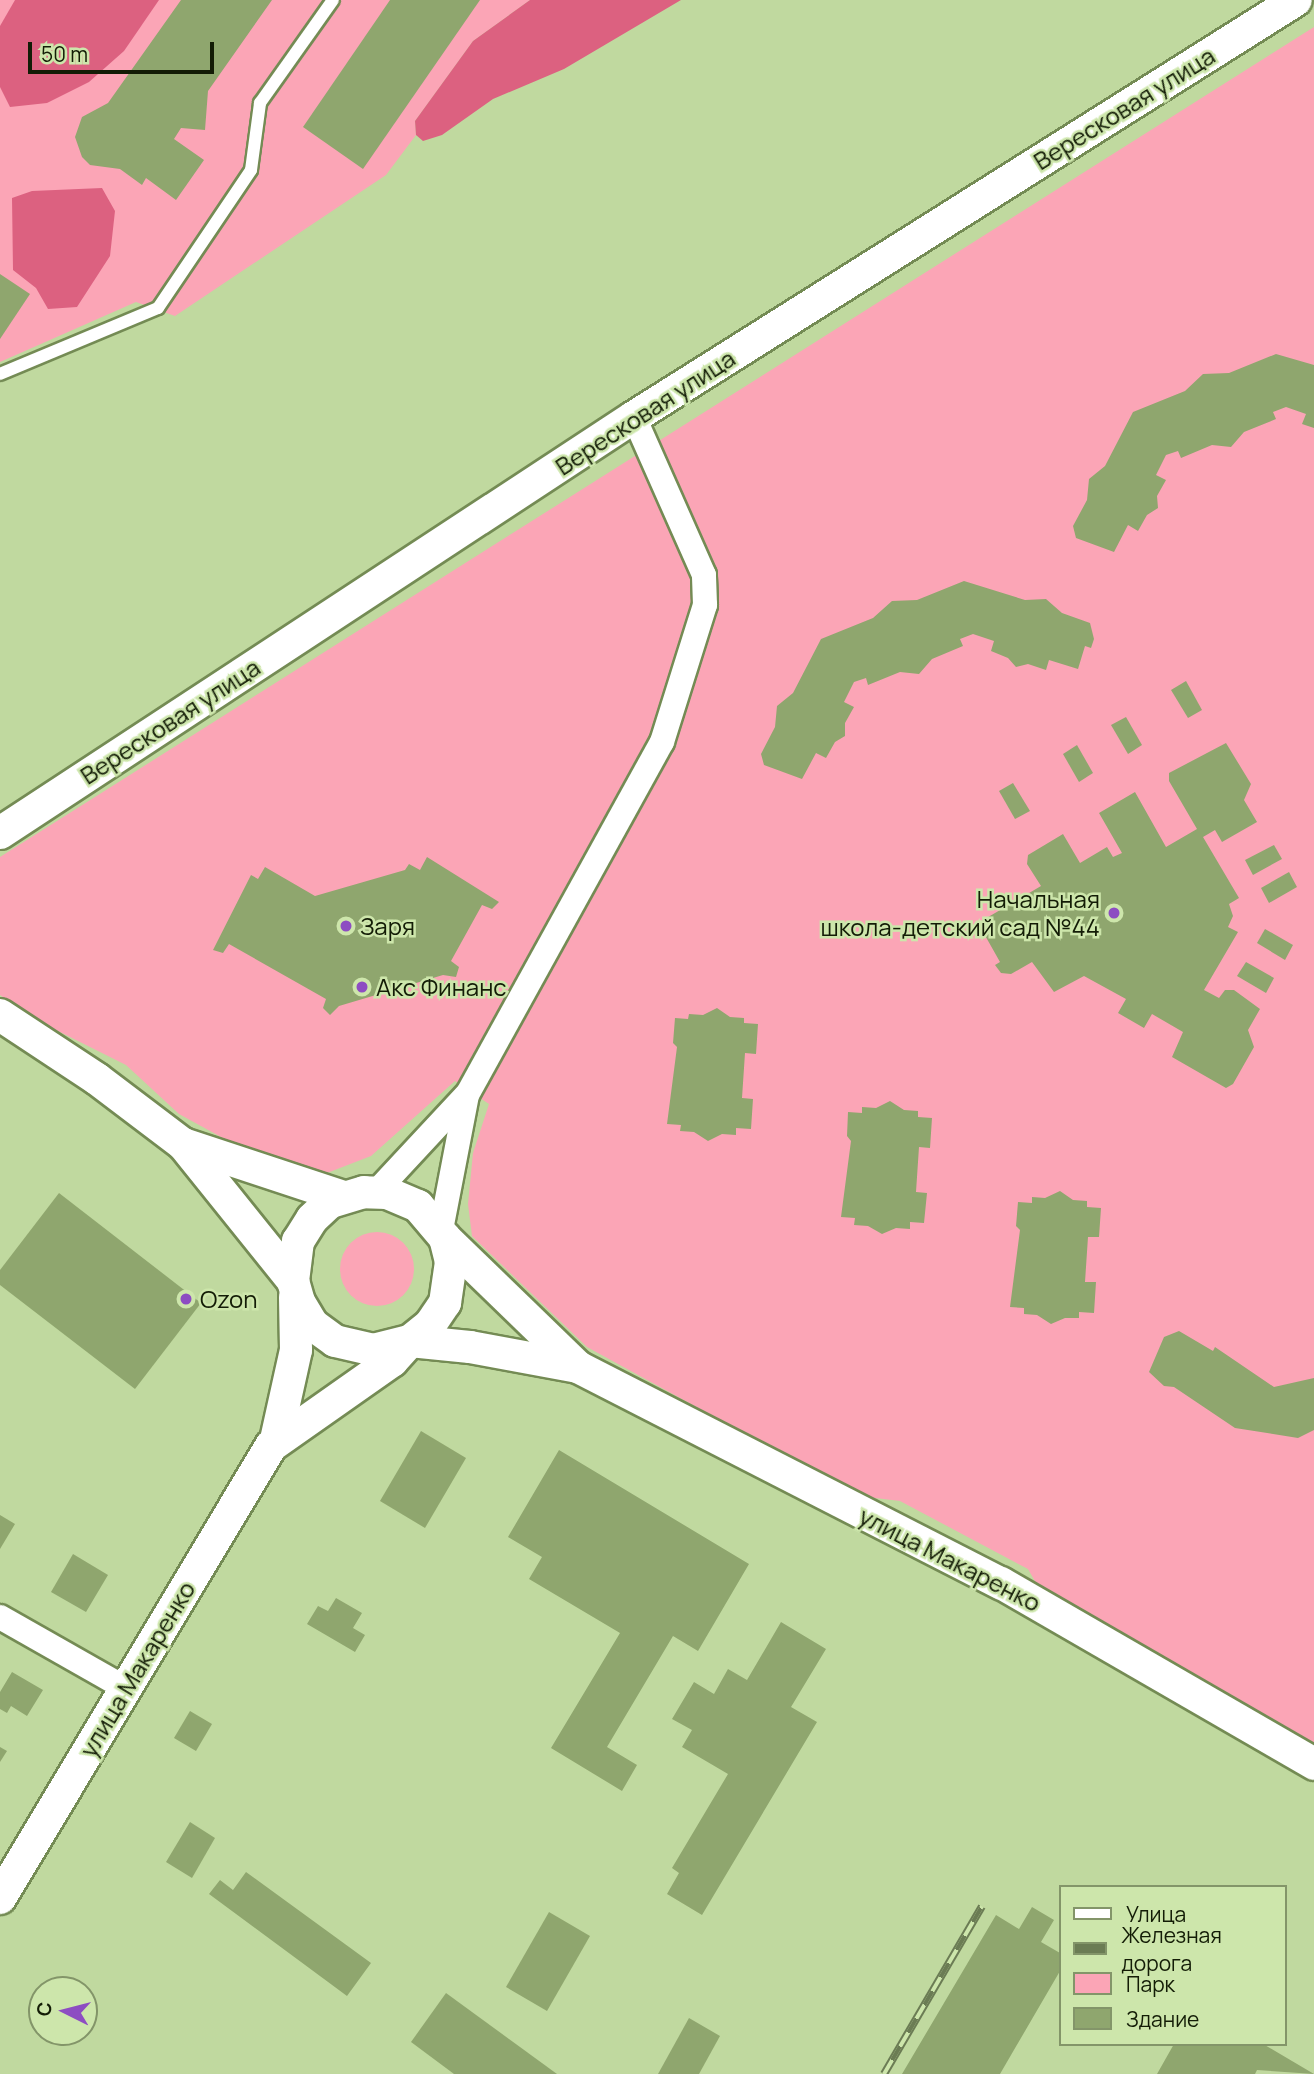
<!DOCTYPE html>
<html>
<head>
<meta charset="utf-8">
<style>
	body { margin:0 }
	#map { position:relative; width:1314px; height:2074px; overflow:hidden; background:#c0d99f; font-family:Manrope,sans-serif }
	div>[style] { position:absolute }
	[style*='--x'] { left:calc(var(--x)*1px); top:calc(var(--y)*1px); width:calc(var(--w)*1px); rotate:calc(var(--a)*1deg) }
	.green>* { inset:0; background:#fba5b6 }
	.round { border-radius:50% }
	.forest>* { inset:0; background:#dc6180 }
	.building>* { inset:0; background:#8fa66e }
	.roads { filter:drop-shadow(2px 0 #748b54) drop-shadow(-2px 0 #748b54) drop-shadow(0 2px #748b54) drop-shadow(0 -2px #748b54) }
	.service>* { height:12px; margin:-6px; padding:0 6px; transform-origin:6px; border-radius:6px; background:#fff }
	.minor>* { height:24px; margin:-12px; padding:0 12px; transform-origin:12px; border-radius:12px; background:#fff }
	.tertiary>* { height:32px; margin:-16px; padding:0 16px; transform-origin:16px; border-radius:16px; background:#fff }
	.rail>* { height:8px; margin-top:-4px; transform-origin:0; background:repeating-linear-gradient(90deg,#cde6ab 0 16px,#6b7c54 0 32px); box-sizing:border-box; border-block:2px solid #6b7c54 }
	.dots>* { width:19px; height:19px; translate:-50% -50%; box-sizing:border-box; border:4px solid #cde6ab; border-radius:50% }
	span { translate:-50% -50%; white-space:nowrap; text-align:center; line-height:1.15; -webkit-text-stroke:5px #cde6ab; paint-order:stroke }
	.street-label { font-size:24px; color:#131c06 }
	.poi-label { font-size:24px; color:#131c06 }
	.right { translate:-100% -50%; text-align:right }
	.left { translate:0 -50%; text-align:left }
	.legend { position:absolute; left:1059px; top:1885px; width:228px; height:161px; box-sizing:border-box; background:#cde6ab; border:2px solid #839569; margin:0; padding:9px 12px; list-style:none; font-size:21px; color:#131c06 }
	.legend li { display:flex; align-items:center; gap:14px; height:35px }
	.legend b { width:35px; border:2px solid #839569 }
	.north { position:absolute; left:28px; top:1976px; width:70px; height:70px; box-sizing:border-box; background:#cde6ab; border:2px solid #839569; border-radius:50%; rotate:276deg; font-size:19px; font-weight:700; line-height:28px; text-align:center; color:#131c06 }
	.north::after { content:''; display:block; margin:auto; width:24px; height:32px; background:#8d4dc2; clip-path:polygon(50% 0,100% 100%,50% 72%,0 100%) }
	.scale { position:absolute; left:28px; top:42px; width:186px; height:32px; box-sizing:border-box; border:4px solid #131c06; border-top:0; padding-left:9px; font-size:21px; line-height:24px; white-space:nowrap; color:#131c06; -webkit-text-stroke:5px #cde6ab; paint-order:stroke }
</style>
</head>
<body>
<div id="map">
	<div class="green">
		<div style="clip-path:polygon(0 0,530px 0,473px 41px,415px 121px,416px 135px,386px 175px,175px 316px,136px 302px,0 362px)"></div>
		<div style="clip-path:polygon(1314px 27px,1314px 1749px,1040px 1590px,1028px 1569px,900px 1501px,859px 1496px,587px 1347px,472px 1236px,468px 1204px,473px 1153px,489px 1104px,455px 1081px,371px 1156px,327px 1173px,254px 1155px,179px 1114px,126px 1065px,36px 1020px,0 995px,0 857px)"></div>
		<div class="round" style="left:340px;top:1232px;width:74px;height:74px"></div>
	</div>
	<div class="forest">
		<div style="clip-path:polygon(15px 0,159px 0,124px 51px,89px 82px,47px 103px,10px 107px,0 87px,0 26px)"></div>
		<div style="clip-path:polygon(530px 0,681px 0,564px 69px,493px 99px,442px 135px,423px 141px,416px 135px,415px 121px,473px 41px)"></div>
		<div style="clip-path:polygon(102px 188px,115px 211px,110px 256px,77px 307px,48px 309px,36px 288px,13px 270px,12px 198px,32px 191px)"></div>
	</div>
	<div class="building">
		<div style="clip-path:polygon(181px 0,272px 0,208px 91px,205px 130px,181px 128px,174px 139px,204px 160px,176px 200px,146px 178px,142px 185px,120px 169px,90px 165px,82px 157px,75px 137px,82px 117px,108px 103px)"></div>
		<div style="clip-path:polygon(390px 0,480px 0,363px 169px,303px 127px)"></div>
		<div style="clip-path:polygon(0 274px,30px 294px,0 339px)"></div>
		<div style="clip-path:polygon(1276px 354px,1314px 365px,1314px 428px,1302px 424px,1306px 414px,1286px 407px,1273px 412px,1276px 419px,1244px 432px,1231px 447px,1212px 445px,1181px 458px,1178px 451px,1166px 455px,1156px 475px,1166px 480px,1157px 496px,1158px 508px,1147px 515px,1138px 531px,1128px 525px,1114px 552px,1076px 538px,1073px 526px,1087px 500px,1089px 479px,1105px 466px,1133px 412px,1185px 391px,1203px 374px,1229px 373px)"></div>
		<div style="clip-path:polygon(964px 581px,1025px 600px,1046px 599px,1062px 613px,1090px 623px,1094px 639px,1091px 648px,1085px 646px,1078px 669px,1049px 660px,1046px 670px,1028px 664px,1016px 667px,1008px 658px,991px 651px,994px 641px,973px 634px,960px 639px,963px 646px,932px 659px,919px 674px,900px 672px,868px 685px,866px 678px,854px 682px,844px 702px,854px 707px,845px 723px,845px 736px,835px 742px,826px 758px,816px 753px,802px 779px,764px 765px,761px 754px,775px 727px,777px 706px,793px 693px,821px 639px,873px 618px,892px 601px,917px 600px)"></div>
		<div style="clip-path:polygon(1186px 681px,1202px 710px,1188px 718px,1171px 690px)"></div>
		<div style="clip-path:polygon(1126px 717px,1142px 745px,1128px 754px,1111px 725px)"></div>
		<div style="clip-path:polygon(1226px 743px,1251px 784px,1244px 800px,1257px 822px,1222px 842px,1215px 830px,1203px 837px,1239px 898px,1229px 904px,1233px 916px,1228px 927px,1238px 932px,1204px 990px,1219px 998px,1225px 990px,1234px 990px,1260px 1009px,1248px 1030px,1254px 1047px,1233px 1084px,1226px 1088px,1172px 1057px,1183px 1032px,1152px 1014px,1144px 1028px,1118px 1013px,1126px 999px,1084px 976px,1054px 992px,1032px 962px,1011px 974px,1001px 973px,995px 965px,1000px 962px,978px 923px,1041px 886px,1027px 864px,1028px 855px,1063px 834px,1080px 863px,1107px 847px,1113px 857px,1122px 853px,1099px 813px,1135px 792px,1166px 847px,1197px 829px,1169px 781px,1169px 773px)"></div>
		<div style="clip-path:polygon(1077px 745px,1093px 773px,1079px 782px,1063px 754px)"></div>
		<div style="clip-path:polygon(1013px 783px,1030px 811px,1015px 819px,999px 791px)"></div>
		<div style="clip-path:polygon(1274px 845px,1282px 859px,1253px 875px,1245px 860px)"></div>
		<div style="clip-path:polygon(427px 857px,499px 902px,492px 909px,482px 905px,451px 961px,459px 967px,456px 977px,443px 975px,339px 1006px,330px 1015px,323px 1008px,326px 999px,229px 944px,223px 953px,213px 950px,251px 875px,258px 879px,265px 867px,315px 896px,405px 870px,409px 864px,420px 870px)"></div>
		<div style="clip-path:polygon(1289px 872px,1297px 887px,1269px 903px,1261px 888px)"></div>
		<div style="clip-path:polygon(1265px 929px,1293px 945px,1285px 960px,1257px 943px)"></div>
		<div style="clip-path:polygon(1246px 962px,1274px 978px,1266px 993px,1237px 976px)"></div>
		<div style="clip-path:polygon(717px 1008px,730px 1017px,744px 1018px,744px 1023px,758px 1024px,756px 1054px,745px 1053px,742px 1098px,753px 1099px,751px 1129px,736px 1128px,736px 1135px,722px 1134px,708px 1141px,694px 1132px,680px 1131px,681px 1125px,667px 1124px,677px 1047px,673px 1043px,675px 1018px,688px 1019px,689px 1014px,703px 1015px)"></div>
		<div style="clip-path:polygon(890px 1101px,904px 1110px,918px 1111px,918px 1117px,932px 1118px,930px 1148px,919px 1147px,916px 1192px,927px 1193px,924px 1223px,910px 1222px,910px 1229px,896px 1228px,882px 1234px,868px 1226px,854px 1225px,855px 1218px,841px 1217px,851px 1141px,847px 1136px,848px 1112px,862px 1113px,862px 1107px,876px 1108px)"></div>
		<div style="clip-path:polygon(1060px 1191px,1073px 1200px,1087px 1201px,1087px 1207px,1101px 1208px,1099px 1237px,1088px 1237px,1085px 1282px,1096px 1282px,1094px 1313px,1079px 1312px,1079px 1318px,1065px 1318px,1051px 1324px,1037px 1315px,1024px 1314px,1024px 1308px,1010px 1307px,1020px 1230px,1016px 1226px,1018px 1202px,1032px 1203px,1032px 1197px,1045px 1198px)"></div>
		<div style="clip-path:polygon(59px 1193px,201px 1303px,135px 1389px,0 1285px,0 1270px)"></div>
		<div style="clip-path:polygon(1179px 1331px,1213px 1351px,1215px 1347px,1274px 1387px,1314px 1378px,1314px 1430px,1298px 1438px,1235px 1428px,1174px 1387px,1164px 1386px,1149px 1372px,1164px 1337px)"></div>
		<div style="clip-path:polygon(421px 1431px,466px 1458px,425px 1528px,380px 1501px)"></div>
		<div style="clip-path:polygon(559px 1450px,749px 1564px,698px 1651px,673px 1636px,607px 1747px,637px 1765px,622px 1791px,551px 1748px,620px 1633px,529px 1579px,542px 1557px,508px 1537px)"></div>
		<div style="clip-path:polygon(0 1515px,15px 1524px,0 1549px)"></div>
		<div style="clip-path:polygon(73px 1554px,108px 1575px,86px 1612px,51px 1592px)"></div>
		<div style="clip-path:polygon(336px 1598px,362px 1613px,353px 1628px,365px 1635px,355px 1652px,307px 1624px,318px 1606px,328px 1611px)"></div>
		<div style="clip-path:polygon(781px 1622px,826px 1649px,791px 1707px,817px 1722px,702px 1915px,667px 1894px,679px 1873px,672px 1868px,728px 1774px,682px 1747px,692px 1730px,672px 1719px,694px 1682px,714px 1694px,728px 1669px,747px 1680px)"></div>
		<div style="clip-path:polygon(12px 1672px,43px 1690px,27px 1716px,11px 1706px,7px 1713px,0 1709px,0 1692px)"></div>
		<div style="clip-path:polygon(190px 1711px,212px 1724px,196px 1751px,174px 1738px)"></div>
		<div style="clip-path:polygon(0 1747px,7px 1751px,0 1762px)"></div>
		<div style="clip-path:polygon(190px 1822px,215px 1838px,192px 1878px,166px 1862px)"></div>
		<div style="clip-path:polygon(246px 1872px,371px 1963px,347px 1996px,209px 1894px,220px 1880px,233px 1890px)"></div>
		<div style="clip-path:polygon(1032px 1907px,1054px 1920px,1041px 1942px,1060px 1953px,1060px 1971px,1000px 2074px,902px 2074px,996px 1915px,1019px 1929px)"></div>
		<div style="clip-path:polygon(549px 1912px,590px 1936px,547px 2011px,506px 1987px)"></div>
		<div style="clip-path:polygon(446px 1993px,557px 2074px,454px 2074px,411px 2042px)"></div>
		<div style="clip-path:polygon(689px 2018px,720px 2036px,699px 2074px,658px 2074px)"></div>
		<div style="clip-path:polygon(1174px 2044px,1263px 2044px,1314px 2074px,1257px 2070px,1255px 2074px,1157px 2074px)"></div>
	</div>
	<div class="roads">
		<div class="service">
			<div style="--x:0;--y:374;--w:171;--a:-22.7"></div>
			<div style="--x:158;--y:308;--w:166;--a:-56"></div>
			<div style="--x:251;--y:170;--w:68;--a:-82.3"></div>
			<div style="--x:260;--y:103;--w:126;--a:-54.7"></div>
		</div>
		<div class="minor">
			<div style="--x:376;--y:1192;--w:132;--a:-47.1"></div>
			<div style="--x:441;--y:1230;--w:137;--a:-79.1"></div>
			<div style="--x:467;--y:1095;--w:403;--a:-61.1"></div>
			<div style="--x:662;--y:742;--w:144;--a:-72.6"></div>
			<div style="--x:705;--y:605;--w:30;--a:-92"></div>
			<div style="--x:704;--y:575;--w:173;--a:-113.9"></div>
			<div style="--x:0;--y:1617;--w:144;--a:29.6"></div>
		</div>
		<div class="tertiary">
			<div style="--x:0;--y:833;--w:758;--a:-33.27"></div>
			<div style="--x:634;--y:417;--w:782;--a:-32.21"></div>
			<div style="--x:0;--y:1015;--w:116;--a:33.4"></div>
			<div style="--x:97;--y:1079;--w:108;--a:37.1"></div>
			<div style="--x:183;--y:1144;--w:176;--a:51.2"></div>
			<div style="--x:293;--y:1281;--w:22;--a:74"></div>
			<div style="--x:299;--y:1302;--w:27;--a:59"></div>
			<div style="--x:313;--y:1325;--w:27;--a:36"></div>
			<div style="--x:335;--y:1341;--w:39;--a:13"></div>
			<div style="--x:373;--y:1350;--w:38;--a:-14"></div>
			<div style="--x:410;--y:1341;--w:26;--a:-39"></div>
			<div style="--x:430;--y:1325;--w:27;--a:-56"></div>
			<div style="--x:445;--y:1303;--w:41;--a:-81.7"></div>
			<div style="--x:451;--y:1262;--w:25;--a:-104"></div>
			<div style="--x:445;--y:1238;--w:42;--a:-130.2"></div>
			<div style="--x:418;--y:1206;--w:34;--a:-157"></div>
			<div style="--x:387;--y:1193;--w:23;--a:-178"></div>
			<div style="--x:364;--y:1192;--w:37;--a:163"></div>
			<div style="--x:329;--y:1203;--w:23;--a:137"></div>
			<div style="--x:312;--y:1219;--w:26;--a:122"></div>
			<div style="--x:298;--y:1241;--w:40;--a:97.1"></div>
			<div style="--x:183;--y:1144;--w:169;--a:18.3"></div>
			<div style="--x:445;--y:1238;--w:185;--a:44.1"></div>
			<div style="--x:276;--y:1440;--w:92;--a:-77.5"></div>
			<div style="--x:296;--y:1350;--w:53;--a:-91.1"></div>
			<div style="--x:0;--y:1898;--w:527;--a:-59.05"></div>
			<div style="--x:271;--y:1446;--w:148;--a:-35.1"></div>
			<div style="--x:392;--y:1361;--w:27;--a:-48"></div>
			<div style="--x:410;--y:1341;--w:60;--a:5.7"></div>
			<div style="--x:470;--y:1347;--w:110;--a:10.5"></div>
			<div style="--x:578;--y:1367;--w:475;--a:27.1"></div>
			<div style="--x:1001;--y:1583;--w:362;--a:30"></div>
		</div>
	</div>
	<div class="rail">
		<div style="--x:884;--y:2074;--w:194;--a:-59.7"></div>
	</div>
	<div class="dots">
		<div style="left:1114px;top:913px;background:#8d4dc2"></div>
		<div style="left:346px;top:926px;background:#8d4dc2"></div>
		<div style="left:362px;top:987px;background:#8d4dc2"></div>
		<div style="left:186px;top:1299px;background:#8d4dc2"></div>
	</div>
	<div class="street-label">
		<span style="left:1124px;top:108px;rotate:-32deg">Вересковая улица</span>
		<span style="left:645px;top:412px;rotate:-33deg">Вересковая улица</span>
		<span style="left:170px;top:721px;rotate:-33deg">Вересковая улица</span>
		<span style="left:950px;top:1559px;rotate:27deg">улица Макаренко</span>
		<span style="left:137px;top:1669px;rotate:-59deg">улица Макаренко</span>
	</div>
	<div class="poi-label">
		<span class="right" style="left:1100px;top:913px">Начальная<br>школа-детский сад №44</span>
		<span class="left" style="left:360px;top:926px">Заря</span>
		<span class="left" style="left:376px;top:987px">Акс Финанс</span>
		<span class="left" style="left:200px;top:1299px">Ozon</span>
	</div>
	<ul class="legend">
	<li><b style="height:9px;background:#fff"></b>Улица</li>
	<li><b style="height:9px;background:#6b7c54"></b>Железная дорога</li>
	<li><b style="height:19px;background:#fba5b6"></b>Парк</li>
	<li><b style="height:19px;background:#8fa66e"></b>Здание</li>
	</ul>
	<div class="north">С</div>
	<div class="scale">50 m</div>
</div>
</body>
</html>
